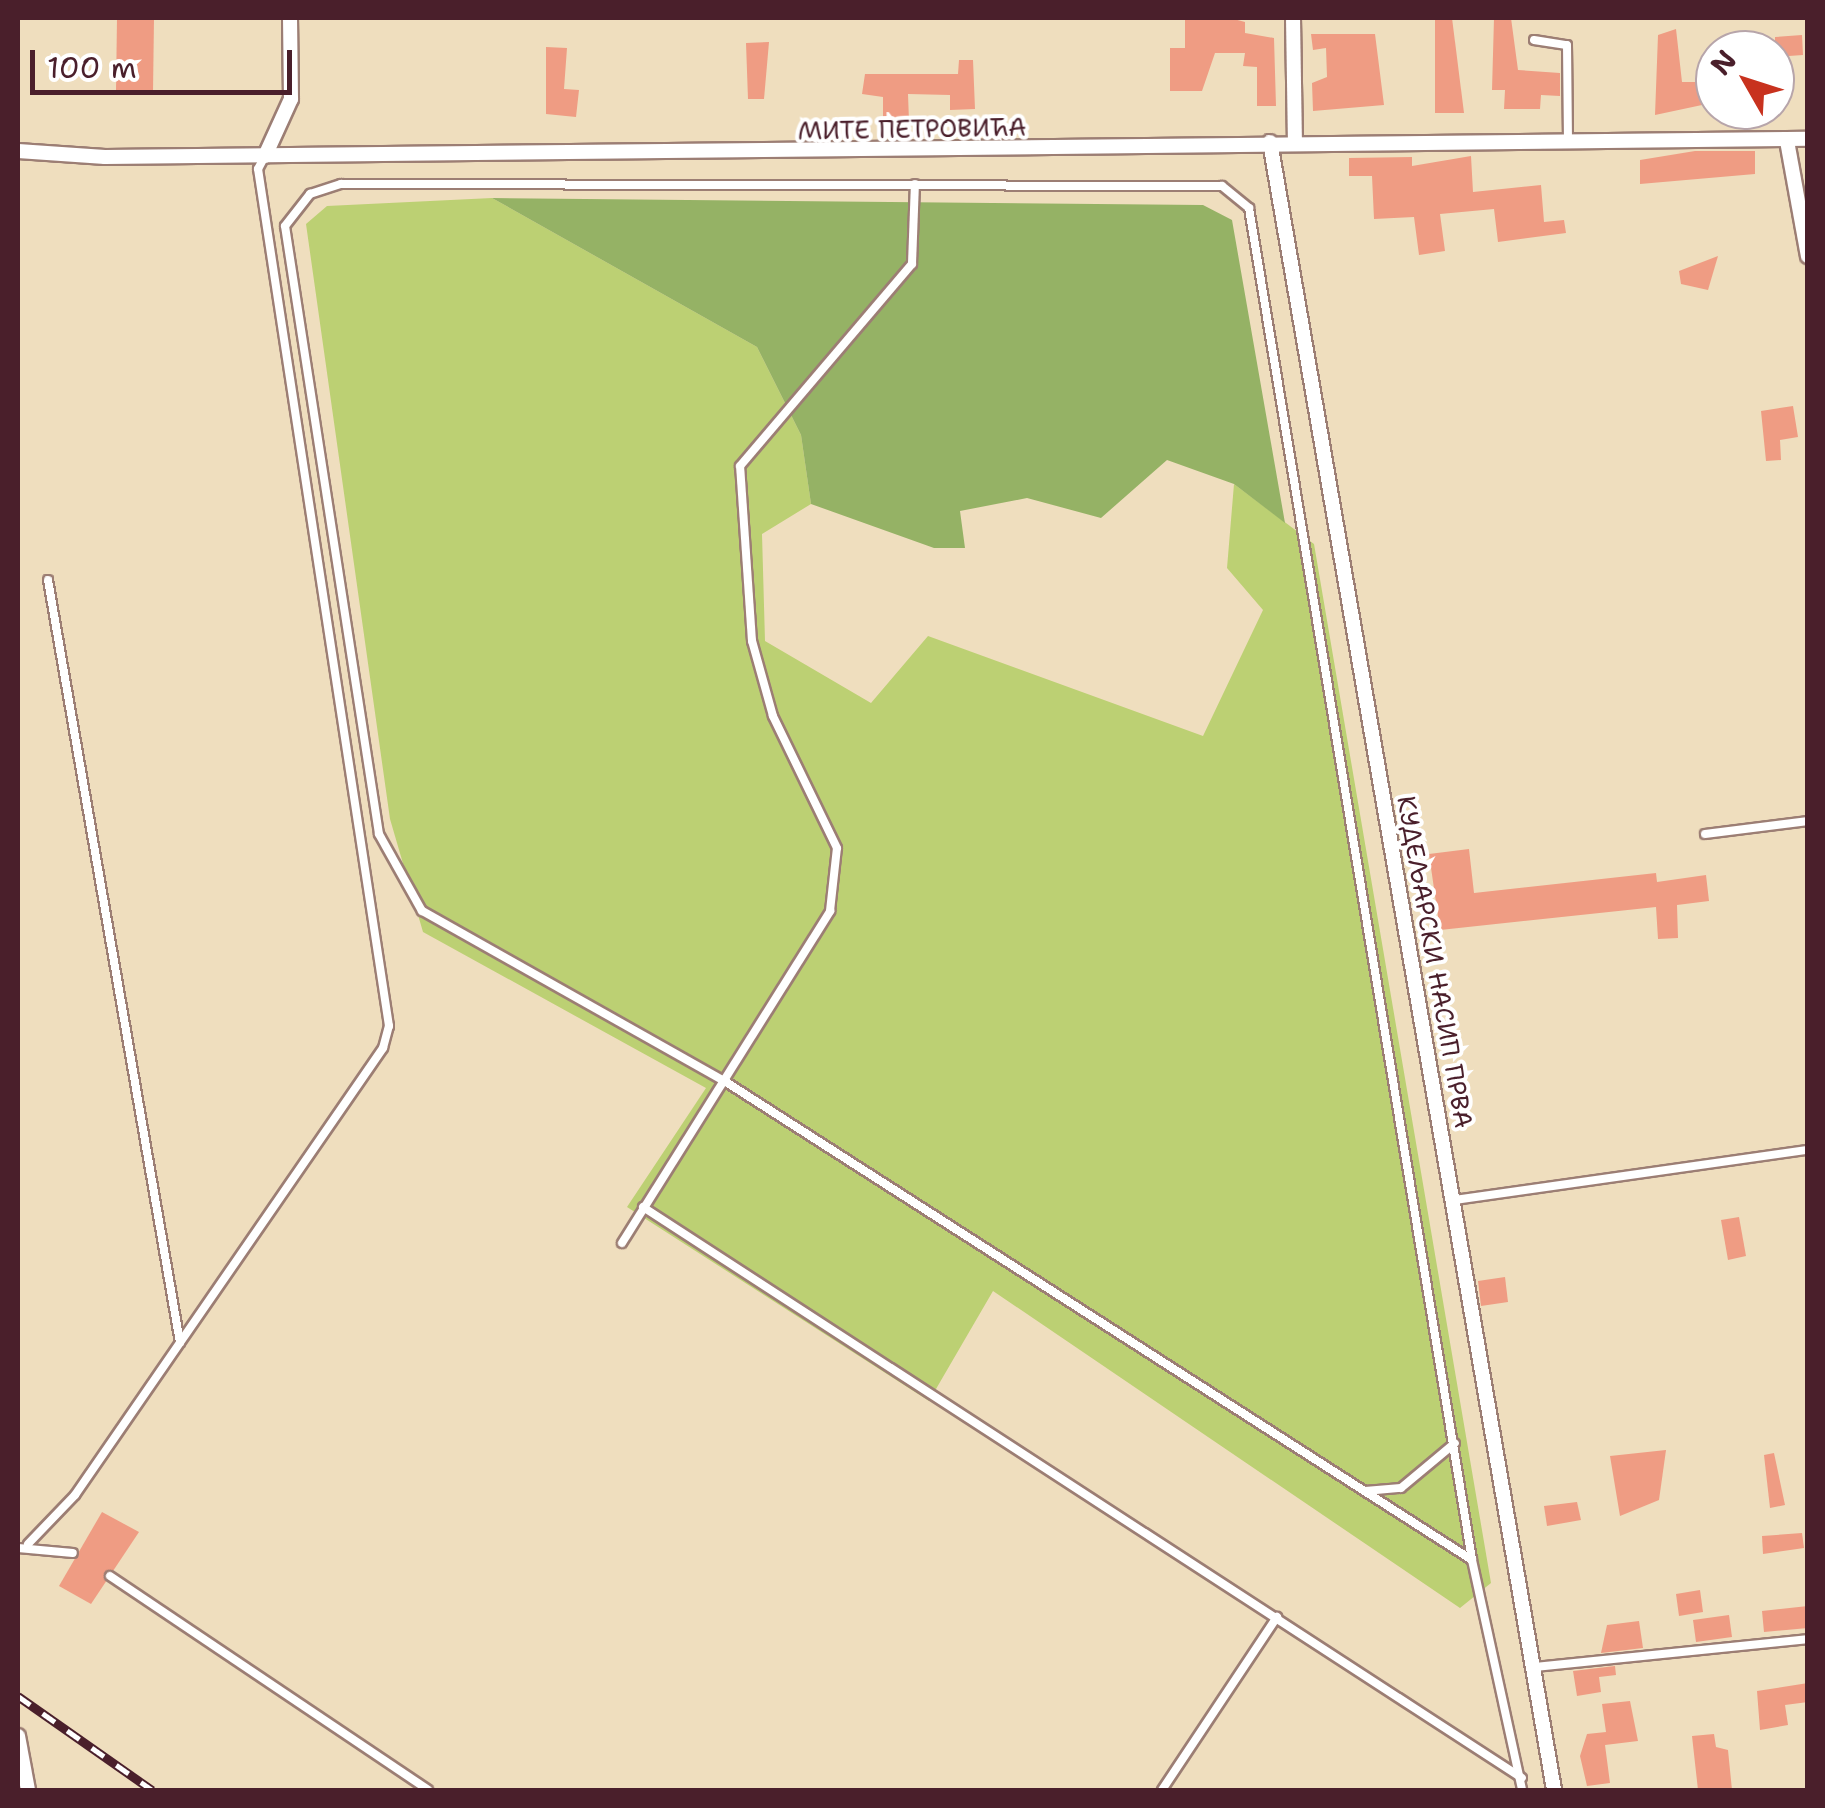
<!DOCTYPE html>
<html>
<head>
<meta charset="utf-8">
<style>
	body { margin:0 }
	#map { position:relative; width:1825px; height:1808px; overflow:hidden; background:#efdebe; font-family:"Shantell Sans",sans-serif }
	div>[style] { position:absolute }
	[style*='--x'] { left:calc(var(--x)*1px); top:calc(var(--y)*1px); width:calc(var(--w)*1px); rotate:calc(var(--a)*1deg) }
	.green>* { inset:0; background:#bcd073 }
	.forest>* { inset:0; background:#95b265 }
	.building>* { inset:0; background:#ef9c83 }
	.roads { filter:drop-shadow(2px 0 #9c7e74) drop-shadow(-2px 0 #9c7e74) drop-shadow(0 2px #9c7e74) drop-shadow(0 -2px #9c7e74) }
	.service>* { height:8px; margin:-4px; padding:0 4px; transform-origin:4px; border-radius:4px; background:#fff }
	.minor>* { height:14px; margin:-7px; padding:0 7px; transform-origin:7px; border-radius:7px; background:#fff }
	.rail>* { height:9px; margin-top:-4.5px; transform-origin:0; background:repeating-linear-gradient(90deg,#fff 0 15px,#4a1f2b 0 30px); box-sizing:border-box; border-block:2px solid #4a1f2b }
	span { translate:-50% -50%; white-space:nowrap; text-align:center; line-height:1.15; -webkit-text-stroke:8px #fff; paint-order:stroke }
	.street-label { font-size:25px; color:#4a1f2b }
	.frame { position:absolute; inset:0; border:20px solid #4a1f2b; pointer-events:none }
	.north { position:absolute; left:1695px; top:30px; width:100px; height:100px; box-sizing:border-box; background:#fff; border:2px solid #b7a5aa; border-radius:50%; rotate:309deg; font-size:28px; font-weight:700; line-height:40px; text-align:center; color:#4a1f2b }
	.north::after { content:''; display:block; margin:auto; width:35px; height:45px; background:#c8321e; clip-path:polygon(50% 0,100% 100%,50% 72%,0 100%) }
	.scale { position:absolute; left:30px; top:50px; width:262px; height:45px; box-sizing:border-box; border:5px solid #4a1f2b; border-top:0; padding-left:12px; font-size:30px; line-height:35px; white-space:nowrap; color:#4a1f2b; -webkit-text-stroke:8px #fff; paint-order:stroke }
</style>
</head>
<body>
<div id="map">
	<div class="green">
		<div style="clip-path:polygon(492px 198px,757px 347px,801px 435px,811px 504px,762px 534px,765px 641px,871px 703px,928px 636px,1203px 736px,1263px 610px,1227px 568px,1234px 484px,1314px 544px,1491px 1583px,1460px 1608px,993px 1291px,929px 1401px,627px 1207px,706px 1088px,423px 932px,390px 819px,306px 224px,327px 206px)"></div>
	</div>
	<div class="forest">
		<div style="clip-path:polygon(492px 198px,1203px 205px,1232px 220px,1285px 523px,1234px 484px,1167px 460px,1101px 518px,1027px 498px,960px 511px,965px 548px,934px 548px,811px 504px,801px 435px,757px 347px)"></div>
	</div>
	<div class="building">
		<div style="clip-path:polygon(117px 18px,154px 18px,153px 92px,116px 91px)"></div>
		<div style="clip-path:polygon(1185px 18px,1230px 18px,1245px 22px,1245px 33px,1274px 38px,1276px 106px,1257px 106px,1257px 67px,1243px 66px,1245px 53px,1215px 53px,1202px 91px,1170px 91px,1170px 48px,1185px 48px)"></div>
		<div style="clip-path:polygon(1435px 18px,1452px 18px,1464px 113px,1435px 113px)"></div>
		<div style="clip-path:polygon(1494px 18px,1511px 18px,1518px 70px,1560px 73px,1560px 96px,1541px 95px,1540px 109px,1504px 109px,1505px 90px,1492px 90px)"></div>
		<div style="clip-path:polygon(1676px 29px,1682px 82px,1702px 82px,1702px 105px,1655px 115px,1658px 35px)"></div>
		<div style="clip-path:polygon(1311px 34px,1375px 34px,1384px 105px,1313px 111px,1312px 83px,1327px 77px,1326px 48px,1313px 50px)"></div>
		<div style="clip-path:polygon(1802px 35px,1803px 55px,1775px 57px,1775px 37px)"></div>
		<div style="clip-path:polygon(769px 42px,764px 99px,748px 99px,746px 43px)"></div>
		<div style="clip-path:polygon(546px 47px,567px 48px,564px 89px,579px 90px,576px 117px,546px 114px)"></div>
		<div style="clip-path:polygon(959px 60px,973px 60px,975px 109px,950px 110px,950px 95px,908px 94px,909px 121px,883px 120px,883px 97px,862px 94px,865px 74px,958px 74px)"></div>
		<div style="clip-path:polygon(1695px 151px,1755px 151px,1755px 174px,1640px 184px,1640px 160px)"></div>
		<div style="clip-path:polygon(1471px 156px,1473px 192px,1541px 185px,1544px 222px,1564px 220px,1566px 233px,1498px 242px,1494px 209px,1440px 214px,1445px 251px,1419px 255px,1414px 217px,1374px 219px,1372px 176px,1349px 176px,1349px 158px,1412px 157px,1412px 166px)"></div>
		<div style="clip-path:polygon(1718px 256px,1708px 290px,1681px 284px,1679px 271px)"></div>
		<div style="clip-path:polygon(1793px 406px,1798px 437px,1780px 440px,1781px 460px,1766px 461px,1761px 411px)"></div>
		<div style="clip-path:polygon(1469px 849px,1474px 893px,1656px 873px,1657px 882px,1706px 875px,1709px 901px,1677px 905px,1678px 938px,1658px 939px,1656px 907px,1440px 930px,1429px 854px)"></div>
		<div style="clip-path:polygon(1739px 1217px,1746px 1256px,1728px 1260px,1721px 1220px)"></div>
		<div style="clip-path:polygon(1505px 1277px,1508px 1302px,1481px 1306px,1478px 1281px)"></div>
		<div style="clip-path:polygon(1666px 1450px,1659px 1500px,1620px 1516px,1610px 1456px)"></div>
		<div style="clip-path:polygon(1774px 1453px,1785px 1505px,1770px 1508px,1764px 1455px)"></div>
		<div style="clip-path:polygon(1577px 1502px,1581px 1520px,1547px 1526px,1544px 1506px)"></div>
		<div style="clip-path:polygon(102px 1512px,139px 1532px,91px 1604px,59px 1586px)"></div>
		<div style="clip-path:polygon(1802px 1533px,1804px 1548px,1763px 1554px,1762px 1536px)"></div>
		<div style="clip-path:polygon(1700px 1590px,1703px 1612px,1679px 1616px,1676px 1594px)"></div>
		<div style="clip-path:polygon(1808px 1606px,1808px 1628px,1764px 1632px,1762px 1611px)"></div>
		<div style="clip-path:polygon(1729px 1615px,1732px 1637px,1696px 1642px,1693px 1620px)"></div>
		<div style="clip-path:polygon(1639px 1621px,1643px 1648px,1601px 1653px,1607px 1625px)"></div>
		<div style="clip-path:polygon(1615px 1666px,1616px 1675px,1599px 1677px,1601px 1692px,1577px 1696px,1573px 1671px)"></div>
		<div style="clip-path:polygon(1808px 1683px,1808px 1702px,1785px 1705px,1788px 1725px,1760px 1730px,1757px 1691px)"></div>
		<div style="clip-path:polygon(1630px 1701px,1638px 1741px,1605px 1745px,1610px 1783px,1587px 1786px,1580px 1756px,1587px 1734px,1606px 1732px,1602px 1704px)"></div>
		<div style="clip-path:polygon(1714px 1734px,1716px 1747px,1728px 1750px,1732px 1790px,1698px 1790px,1692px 1736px)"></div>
	</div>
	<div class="roads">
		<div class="service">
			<div style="--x:1534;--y:40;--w:33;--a:9"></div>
			<div style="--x:1567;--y:45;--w:98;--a:89.4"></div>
			<div style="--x:48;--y:580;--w:774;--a:80.18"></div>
			<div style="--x:1705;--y:834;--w:104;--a:-7.2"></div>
			<div style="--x:1455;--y:1200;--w:357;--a:-8.1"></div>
			<div style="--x:643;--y:1207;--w:1048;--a:33.01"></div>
			<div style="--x:622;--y:1243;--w:392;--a:-57.9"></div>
			<div style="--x:830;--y:911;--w:63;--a:-83.7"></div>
			<div style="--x:837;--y:848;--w:147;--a:-115.9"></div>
			<div style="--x:773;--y:716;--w:78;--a:-105.6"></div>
			<div style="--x:752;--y:641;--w:175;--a:-93.9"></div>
			<div style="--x:740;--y:466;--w:265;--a:-49.6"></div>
			<div style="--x:912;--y:264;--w:80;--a:-87.9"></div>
			<div style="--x:1365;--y:1491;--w:36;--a:-5"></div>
			<div style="--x:1401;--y:1488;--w:70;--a:-39.8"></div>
			<div style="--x:28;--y:1544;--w:68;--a:-46.2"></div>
			<div style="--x:75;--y:1495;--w:543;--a:-55.43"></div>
			<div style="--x:383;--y:1048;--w:23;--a:-75"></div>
			<div style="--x:389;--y:1026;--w:867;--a:-98.69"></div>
			<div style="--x:258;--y:169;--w:15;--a:-62"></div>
			<div style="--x:18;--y:1548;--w:55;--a:5.2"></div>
			<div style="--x:1472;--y:1560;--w:886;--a:-147.35"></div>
			<div style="--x:726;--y:1082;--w:349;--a:-150.6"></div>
			<div style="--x:422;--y:911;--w:88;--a:-119.2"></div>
			<div style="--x:379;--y:834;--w:615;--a:-98.79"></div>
			<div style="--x:285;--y:226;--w:41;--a:-52"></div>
			<div style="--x:310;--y:194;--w:33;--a:-18"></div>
			<div style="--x:341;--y:184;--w:881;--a:0.13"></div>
			<div style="--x:1222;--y:186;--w:35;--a:39"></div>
			<div style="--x:1249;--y:208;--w:1370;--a:80.63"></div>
			<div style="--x:1472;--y:1560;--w:235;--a:77.7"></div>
			<div style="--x:110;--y:1576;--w:383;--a:33.9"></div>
			<div style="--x:1534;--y:1667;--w:275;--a:-5.8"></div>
			<div style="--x:1162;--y:1790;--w:208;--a:-56.4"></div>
		</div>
		<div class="minor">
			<div style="--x:1293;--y:18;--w:122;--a:89.1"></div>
			<div style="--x:1787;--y:141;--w:117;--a:79.7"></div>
			<div style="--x:1270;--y:142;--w:1672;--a:80.22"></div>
			<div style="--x:18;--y:151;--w:87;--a:3.9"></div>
			<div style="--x:105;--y:157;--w:1703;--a:-0.61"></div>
			<div style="--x:265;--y:156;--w:63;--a:-65.5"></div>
			<div style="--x:291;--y:99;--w:81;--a:-90.7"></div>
			<div style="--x:18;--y:1736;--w:55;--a:79.5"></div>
		</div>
	</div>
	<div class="rail">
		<div style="--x:18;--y:1696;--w:164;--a:35"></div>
	</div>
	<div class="street-label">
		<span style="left:912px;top:129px;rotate:-1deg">МИТЕ ПЕТРОВИЋА</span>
		<span style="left:1435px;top:962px;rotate:80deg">КУДЕЉАРСКИ НАСИП ПРВА</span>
	</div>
	<div class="frame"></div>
	<div class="north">N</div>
	<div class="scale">100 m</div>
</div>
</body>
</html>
